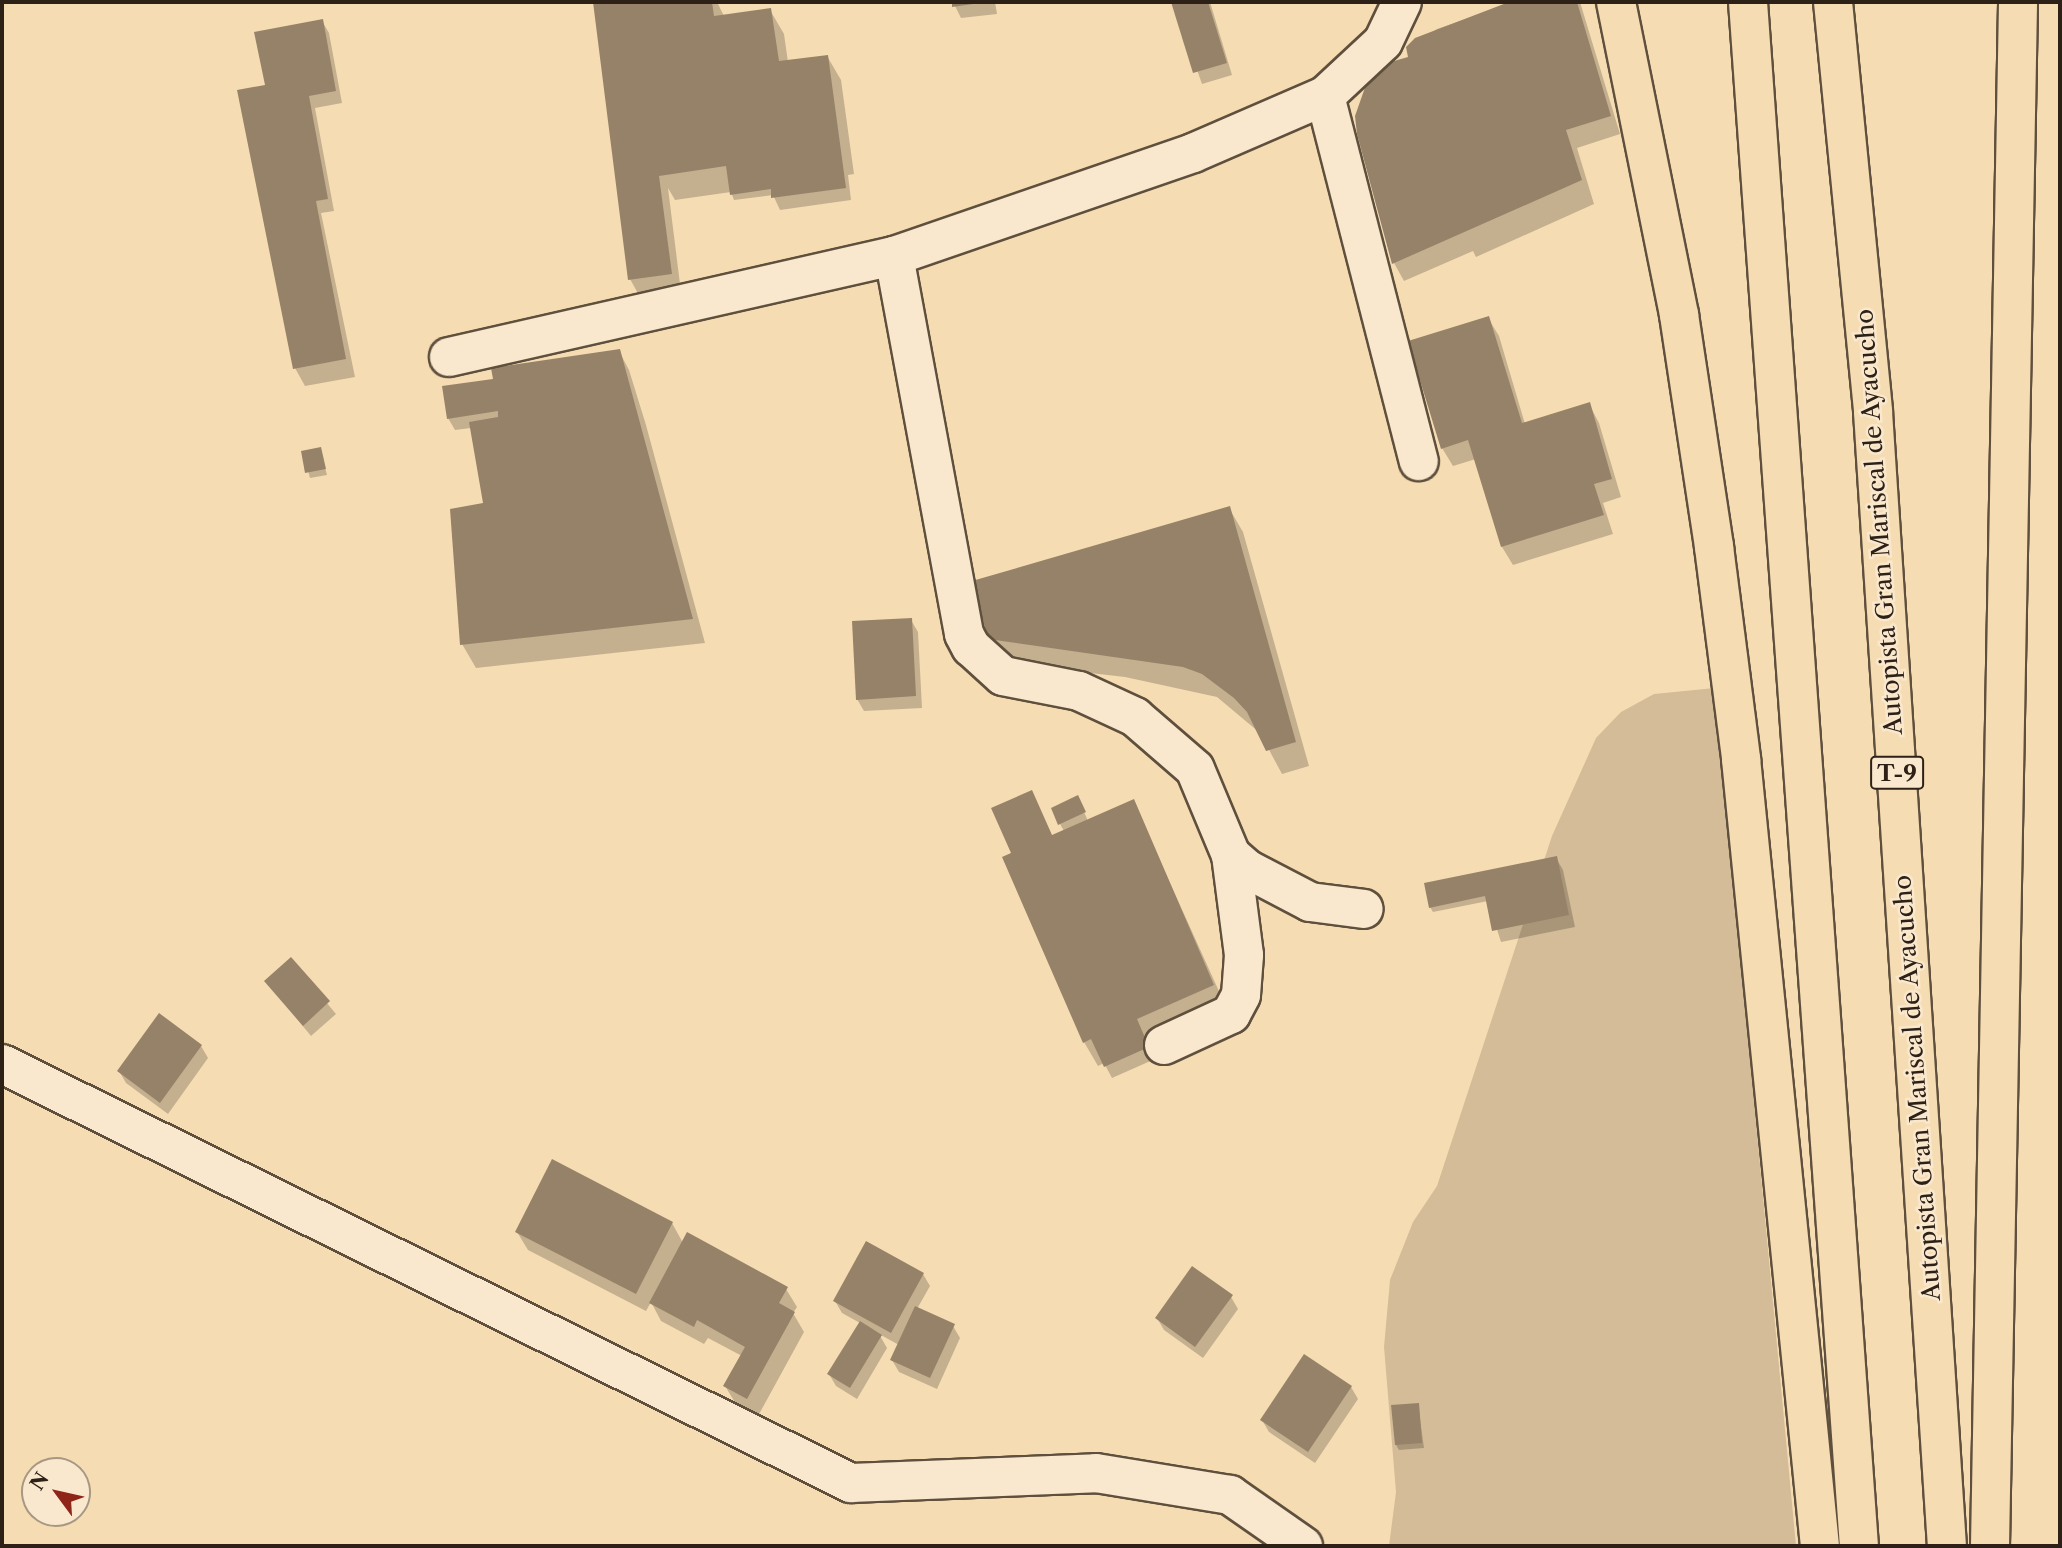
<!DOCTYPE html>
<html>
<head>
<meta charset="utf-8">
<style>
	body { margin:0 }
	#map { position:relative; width:2062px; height:1548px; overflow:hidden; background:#f6dcb2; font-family:"Libre Caslon Text",serif }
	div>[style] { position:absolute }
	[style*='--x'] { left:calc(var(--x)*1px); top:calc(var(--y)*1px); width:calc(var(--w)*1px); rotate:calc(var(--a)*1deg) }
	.green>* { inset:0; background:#d4bc98 }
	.shadow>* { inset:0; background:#0003 }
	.building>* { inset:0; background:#968268 }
	.roads { filter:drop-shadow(2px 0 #5f503e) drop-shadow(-2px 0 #5f503e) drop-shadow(0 2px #5f503e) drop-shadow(0 -2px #5f503e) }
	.minor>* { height:38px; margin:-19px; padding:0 19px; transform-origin:19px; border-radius:19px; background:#f9e8cd }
	.highway>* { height:38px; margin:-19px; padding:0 19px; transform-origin:19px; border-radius:19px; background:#f6dcb2 }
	span { translate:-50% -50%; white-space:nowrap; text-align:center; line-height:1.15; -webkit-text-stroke:5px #f9e8cd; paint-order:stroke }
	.shield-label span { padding:2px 5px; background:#f9e8cd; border:2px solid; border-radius:5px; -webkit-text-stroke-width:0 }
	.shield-label { font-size:23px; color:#2d2117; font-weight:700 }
	.street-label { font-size:24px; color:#2d2117 }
	.frame { position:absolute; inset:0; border:4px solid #2d2117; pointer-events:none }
	.north { position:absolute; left:21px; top:1457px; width:70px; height:70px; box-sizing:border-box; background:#f9e8cd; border:2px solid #a79884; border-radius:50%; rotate:303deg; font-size:19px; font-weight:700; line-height:28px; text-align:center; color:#2d2117 }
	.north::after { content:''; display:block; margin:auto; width:24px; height:32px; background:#8f2418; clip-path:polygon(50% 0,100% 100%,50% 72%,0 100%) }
</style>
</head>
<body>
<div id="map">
	<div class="green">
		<div style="clip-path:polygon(1715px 688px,1796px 1546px,1389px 1546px,1396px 1492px,1384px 1347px,1390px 1280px,1413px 1222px,1437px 1186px,1552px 836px,1596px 738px,1621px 712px,1654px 694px)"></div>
	</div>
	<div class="shadow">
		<div style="clip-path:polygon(613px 2px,717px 2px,724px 16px,770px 10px,784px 34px,788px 62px,827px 56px,841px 80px,854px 174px,848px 175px,851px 200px,780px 210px,773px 195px,734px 200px,731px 192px,675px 200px,668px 188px,681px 292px,640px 297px,630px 279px,595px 4px)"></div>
		<div style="clip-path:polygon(953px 2px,995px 2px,997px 14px,961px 18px)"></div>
		<div style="clip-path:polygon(1173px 2px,1210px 2px,1232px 75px,1202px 84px)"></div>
		<div style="clip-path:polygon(1515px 2px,1580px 2px,1620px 134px,1577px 148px,1594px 204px,1476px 257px,1473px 251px,1404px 281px,1394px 263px,1357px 116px,1412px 67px,1408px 48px,1437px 29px)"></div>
		<div style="clip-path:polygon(322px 21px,329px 33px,342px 103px,315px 108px,334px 211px,321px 213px,355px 377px,305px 386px,295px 368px,267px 86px)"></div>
		<div style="clip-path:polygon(1488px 318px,1499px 336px,1525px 424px,1589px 404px,1599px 423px,1621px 497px,1603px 503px,1613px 534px,1513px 565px,1502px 547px,1476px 459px,1453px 466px,1442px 448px)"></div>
		<div style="clip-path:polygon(619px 351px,629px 370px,646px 425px,705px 643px,476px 668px,462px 644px,485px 504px,471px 428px,455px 430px,448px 418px,495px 380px)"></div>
		<div style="clip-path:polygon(320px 449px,327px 475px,310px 478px,303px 452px)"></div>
		<div style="clip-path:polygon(1229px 508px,1243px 532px,1309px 766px,1282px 774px,1260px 733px,1217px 697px,1125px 677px,1004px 663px,990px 639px)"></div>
		<div style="clip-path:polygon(911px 620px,918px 632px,922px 708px,864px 711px,857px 699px)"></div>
		<div style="clip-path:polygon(1133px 801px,1227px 1009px,1155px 1059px,1112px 1078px,1104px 1063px,1098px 1066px,1084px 1042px,1052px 837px,1064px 831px,1060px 824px,1080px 803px,1088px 821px)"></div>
		<div style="clip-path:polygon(1556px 858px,1563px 870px,1575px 927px,1501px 942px,1488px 901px,1433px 912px,1430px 907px)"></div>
		<div style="clip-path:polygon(291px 960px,336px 1014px,311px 1036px,266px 981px)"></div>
		<div style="clip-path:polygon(201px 1046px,208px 1058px,168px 1114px,126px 1083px,119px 1071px)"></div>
		<div style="clip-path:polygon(672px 1223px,683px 1243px,786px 1289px,797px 1307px,793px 1313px,804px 1332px,758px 1416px,736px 1404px,725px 1386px,742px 1356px,708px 1338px,704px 1344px,661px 1321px,651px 1302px,646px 1311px,528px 1250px,517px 1232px)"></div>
		<div style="clip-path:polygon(923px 1274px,930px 1286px,917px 1309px,953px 1326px,960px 1338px,937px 1389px,899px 1372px,892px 1360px,899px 1345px,879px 1334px,887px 1348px,857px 1399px,836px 1386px,829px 1374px,860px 1323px,842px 1313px,835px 1301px)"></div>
		<div style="clip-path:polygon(1231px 1297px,1238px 1309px,1203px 1358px,1164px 1330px,1157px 1318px)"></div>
		<div style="clip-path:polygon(1351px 1387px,1358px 1399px,1315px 1463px,1269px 1432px,1262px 1420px)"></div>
		<div style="clip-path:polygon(1418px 1404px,1424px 1448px,1399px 1450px,1396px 1445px)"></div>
	</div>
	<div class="building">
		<div style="clip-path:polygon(593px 2px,712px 2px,714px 16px,771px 8px,779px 61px,828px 55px,846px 188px,771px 198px,771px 189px,730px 195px,726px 166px,659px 176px,672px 274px,628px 280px)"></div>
		<div style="clip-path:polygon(952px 2px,980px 2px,980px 3px,952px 7px)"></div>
		<div style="clip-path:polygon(1171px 2px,1208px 2px,1227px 63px,1193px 73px)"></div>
		<div style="clip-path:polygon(1509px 2px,1577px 2px,1611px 116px,1566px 130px,1582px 180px,1392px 264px,1357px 134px,1355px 116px,1368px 79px,1380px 65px,1408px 57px,1406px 47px,1415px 38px)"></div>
		<div style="clip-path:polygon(323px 19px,336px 91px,309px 96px,328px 199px,316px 201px,346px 359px,293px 369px,237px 90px,265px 85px,254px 32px)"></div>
		<div style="clip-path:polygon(1489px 316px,1522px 423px,1590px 402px,1612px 479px,1594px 484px,1604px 515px,1501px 547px,1468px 440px,1441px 449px,1408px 341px)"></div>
		<div style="clip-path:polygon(620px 349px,693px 619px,460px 645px,450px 509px,483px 503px,469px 422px,498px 417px,498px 411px,447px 419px,442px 386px,493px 379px,491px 368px)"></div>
		<div style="clip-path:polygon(321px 447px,326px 469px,305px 473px,301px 451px)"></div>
		<div style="clip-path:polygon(1230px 506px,1296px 742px,1266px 751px,1247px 712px,1234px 698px,1202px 674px,1183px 667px,988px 639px,972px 581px)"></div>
		<div style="clip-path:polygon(912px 618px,916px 696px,856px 700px,852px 621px)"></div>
		<div style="clip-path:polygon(1032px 790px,1052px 835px,1134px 799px,1214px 985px,1137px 1019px,1149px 1047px,1104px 1067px,1091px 1039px,1083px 1043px,1002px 857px,1011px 853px,991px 808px)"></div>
		<div style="clip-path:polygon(1078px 795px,1086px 812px,1058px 825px,1051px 808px)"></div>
		<div style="clip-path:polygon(1557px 856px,1569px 915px,1492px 931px,1485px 896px,1429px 908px,1424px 883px)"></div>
		<div style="clip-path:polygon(291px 957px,330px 1001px,303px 1026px,264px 981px)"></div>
		<div style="clip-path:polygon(159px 1013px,202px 1045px,160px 1103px,117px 1071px)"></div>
		<div style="clip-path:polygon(552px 1159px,673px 1222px,636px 1294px,515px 1232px)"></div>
		<div style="clip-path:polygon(687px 1232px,788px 1287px,779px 1303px,795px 1312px,747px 1399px,723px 1386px,745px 1347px,697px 1320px,694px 1327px,649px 1303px)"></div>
		<div style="clip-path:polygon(866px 1241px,924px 1273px,891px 1333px,833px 1301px)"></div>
		<div style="clip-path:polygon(1192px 1266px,1233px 1295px,1195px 1347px,1155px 1318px)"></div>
		<div style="clip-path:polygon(915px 1306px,955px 1324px,930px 1378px,890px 1360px)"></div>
		<div style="clip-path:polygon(860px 1321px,882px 1335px,850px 1388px,827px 1374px)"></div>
		<div style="clip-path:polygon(1304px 1354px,1352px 1386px,1308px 1452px,1260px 1420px)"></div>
		<div style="clip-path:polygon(1419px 1403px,1422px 1443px,1395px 1445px,1391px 1405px)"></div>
	</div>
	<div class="roads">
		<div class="minor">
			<div style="--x:1325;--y:96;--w:377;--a:75.6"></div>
			<div style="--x:894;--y:256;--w:384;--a:79.5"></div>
			<div style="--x:964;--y:634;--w:15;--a:62"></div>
			<div style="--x:971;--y:647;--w:43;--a:42.2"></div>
			<div style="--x:1003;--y:676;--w:77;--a:11.2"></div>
			<div style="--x:1079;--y:691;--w:62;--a:24.9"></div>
			<div style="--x:1135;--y:717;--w:79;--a:40.9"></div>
			<div style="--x:1195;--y:769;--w:93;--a:67.3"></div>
			<div style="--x:1231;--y:855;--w:21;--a:41"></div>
			<div style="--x:1247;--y:869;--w:71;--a:27.6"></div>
			<div style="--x:1310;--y:902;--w:54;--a:7.4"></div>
			<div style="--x:449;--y:357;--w:456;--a:-12.8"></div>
			<div style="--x:894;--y:256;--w:316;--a:-19"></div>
			<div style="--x:1193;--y:153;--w:144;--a:-23.4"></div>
			<div style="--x:1325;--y:96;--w:79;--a:-43"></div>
			<div style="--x:1383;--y:42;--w:44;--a:-64.6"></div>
			<div style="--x:1164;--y:1045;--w:74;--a:-24.8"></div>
			<div style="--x:1231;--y:1014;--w:21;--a:-62"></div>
			<div style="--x:1241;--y:995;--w:40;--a:-85.7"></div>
			<div style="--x:1244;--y:955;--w:101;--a:-97.4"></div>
			<div style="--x:2;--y:1064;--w:947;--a:26.27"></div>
			<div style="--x:851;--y:1483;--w:245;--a:-2.3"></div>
			<div style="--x:1096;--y:1473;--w:136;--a:9.3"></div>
			<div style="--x:1230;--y:1495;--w:89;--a:34.9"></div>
		</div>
		<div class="highway">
			<div style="--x:1616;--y:2;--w:319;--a:78.6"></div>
			<div style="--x:1679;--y:315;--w:235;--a:81.4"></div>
			<div style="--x:1714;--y:547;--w:214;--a:82.7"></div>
			<div style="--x:1741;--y:759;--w:791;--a:84.27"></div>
			<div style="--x:1748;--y:2;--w:1548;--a:85.89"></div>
			<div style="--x:1833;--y:2;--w:412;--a:84.4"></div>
			<div style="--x:1873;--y:412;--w:1136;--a:86.27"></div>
			<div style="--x:1990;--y:1546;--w:1544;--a:-88.96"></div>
		</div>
	</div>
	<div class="shield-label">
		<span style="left:1897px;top:773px">T-9</span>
	</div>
	<div class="street-label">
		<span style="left:1879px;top:522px;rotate:-94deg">Autopista Gran Mariscal de Ayacucho</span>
		<span style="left:1917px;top:1088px;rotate:-94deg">Autopista Gran Mariscal de Ayacucho</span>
	</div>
	<div class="frame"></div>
	<div class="north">N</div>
</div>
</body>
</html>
